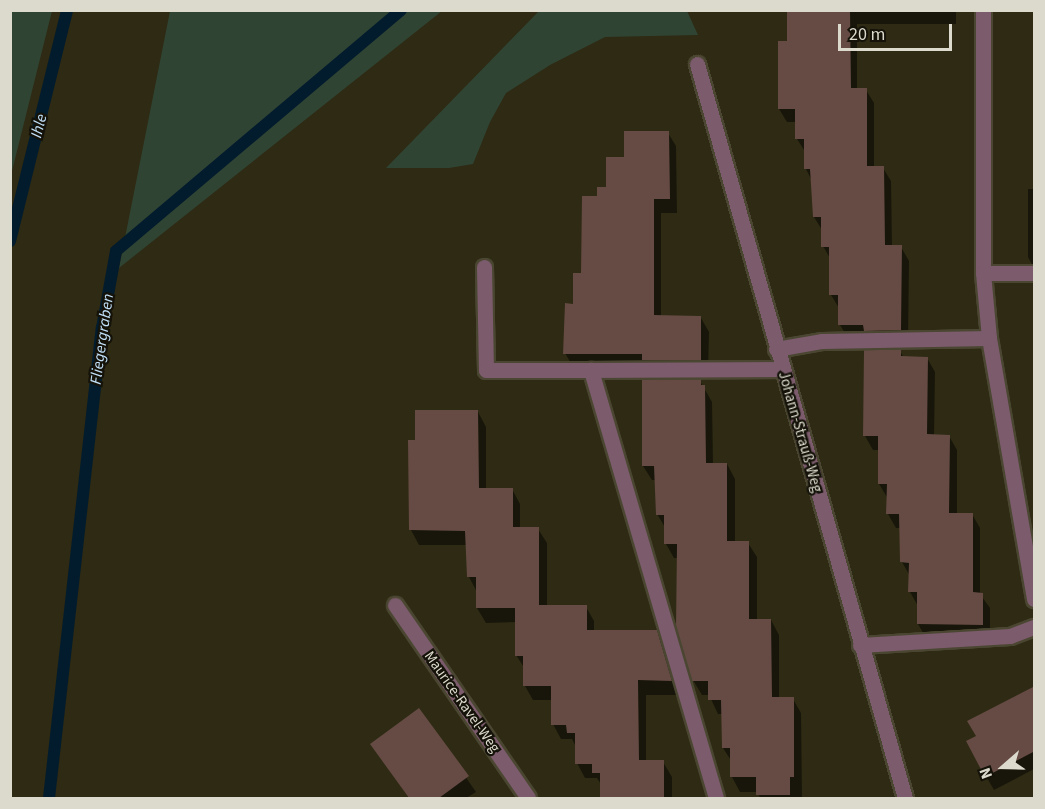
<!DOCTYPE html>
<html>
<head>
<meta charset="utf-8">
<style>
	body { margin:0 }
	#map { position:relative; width:1045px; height:809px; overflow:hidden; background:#2e2a13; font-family:"Source Sans 3",sans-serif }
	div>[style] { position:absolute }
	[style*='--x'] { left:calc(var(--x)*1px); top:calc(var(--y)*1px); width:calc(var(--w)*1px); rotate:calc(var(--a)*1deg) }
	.green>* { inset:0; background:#304434 }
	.shadow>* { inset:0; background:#0007 }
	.stream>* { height:12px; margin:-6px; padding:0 6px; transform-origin:6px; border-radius:6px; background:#031c2d }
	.building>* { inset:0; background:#654b44 }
	.roads { filter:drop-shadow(2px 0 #4a4631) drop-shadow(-2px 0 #4a4631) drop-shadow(0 2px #4a4631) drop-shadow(0 -2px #4a4631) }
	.service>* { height:15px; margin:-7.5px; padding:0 7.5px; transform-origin:7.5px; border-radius:7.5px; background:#7b5b6c }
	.minor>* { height:15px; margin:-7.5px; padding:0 7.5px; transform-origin:7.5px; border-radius:7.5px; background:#7b5b6c }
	span { translate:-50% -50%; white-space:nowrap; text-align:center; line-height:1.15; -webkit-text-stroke:4.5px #141209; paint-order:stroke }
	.street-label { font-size:15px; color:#dcdacc }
	.water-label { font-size:16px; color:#c2e0f8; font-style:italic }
	.frame { position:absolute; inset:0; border:12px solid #dcdacc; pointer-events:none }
	.north { position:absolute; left:973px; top:737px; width:60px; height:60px; -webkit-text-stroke:4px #141209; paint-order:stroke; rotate:250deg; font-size:16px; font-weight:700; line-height:24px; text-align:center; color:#dcdacc }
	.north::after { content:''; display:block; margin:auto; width:21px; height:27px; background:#dcdacc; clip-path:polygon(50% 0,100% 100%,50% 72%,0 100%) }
	.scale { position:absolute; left:838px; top:24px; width:114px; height:27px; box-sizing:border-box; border:3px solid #dcdacc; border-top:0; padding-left:8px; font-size:18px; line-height:21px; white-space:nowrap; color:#dcdacc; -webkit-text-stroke:4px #141209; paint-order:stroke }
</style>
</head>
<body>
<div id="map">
	<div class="green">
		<div style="clip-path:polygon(11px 10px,52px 11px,11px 175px,10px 11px)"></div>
		<div style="clip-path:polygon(170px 11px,170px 10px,442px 11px,119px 268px)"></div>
		<div style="clip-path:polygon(539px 11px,687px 11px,698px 35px,605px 37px,550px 65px,506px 93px,490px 122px,473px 164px,449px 168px,386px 168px)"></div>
	</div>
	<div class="shadow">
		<div style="clip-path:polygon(794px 10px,956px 10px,956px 24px,857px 24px,857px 90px,866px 90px,874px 103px,874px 168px,883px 168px,891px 181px,892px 247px,901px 247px,909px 261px,908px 343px,848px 338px,840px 325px,839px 308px,831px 295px,831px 260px,823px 246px,822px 230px,814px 217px,812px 181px,806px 169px,806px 153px,797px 139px,797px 122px,787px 122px,779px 109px)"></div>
		<div style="clip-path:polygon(1033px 81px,1034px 81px,1034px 268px,1028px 257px,1028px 189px,1033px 189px)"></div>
		<div style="clip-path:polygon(668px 133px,676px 146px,677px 213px,661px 213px,661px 317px,701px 318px,709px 332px,708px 373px,573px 367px,565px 353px,599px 197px,608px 188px,625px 159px)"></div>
		<div style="clip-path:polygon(900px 351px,904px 358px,927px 358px,935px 372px,934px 436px,949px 436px,957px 450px,957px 514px,972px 514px,980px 528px,980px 594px,990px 608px,990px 638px,926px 638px,918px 624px,918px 606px,910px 592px,910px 576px,902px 562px,901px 528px,896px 528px,888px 514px,888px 499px,879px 484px,879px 450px,873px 450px,865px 436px)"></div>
		<div style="clip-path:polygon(700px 381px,712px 402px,713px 464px,727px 464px,735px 479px,735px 542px,748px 543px,757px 557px,757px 620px,771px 620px,779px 635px,779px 698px,793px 699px,801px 713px,802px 798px,760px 798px,758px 792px,740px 792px,732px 777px,732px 762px,723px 748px,723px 714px,718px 714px,709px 695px,702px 695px,693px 680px,678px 558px,674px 558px,666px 544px,666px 529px,657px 514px,656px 480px,652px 480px,643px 466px)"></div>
		<div style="clip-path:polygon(478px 412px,486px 427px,486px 489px,512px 489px,520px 504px,520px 529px,538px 529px,547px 543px,547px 607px,586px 607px,594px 621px,594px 632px,656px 632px,665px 647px,679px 695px,646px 695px,646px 762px,663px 762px,672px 777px,672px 798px,602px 798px,602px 786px,597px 778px,585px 778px,577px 763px,576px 747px,572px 739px,561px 739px,553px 724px,553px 700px,533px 700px,525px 686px,525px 669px,516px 655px,516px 622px,486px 623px,477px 608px,477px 592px,469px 577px,467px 545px,419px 545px,411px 530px,417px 442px)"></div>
		<div style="clip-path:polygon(1034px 688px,1034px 769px,994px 790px,986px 776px,978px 737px)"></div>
		<div style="clip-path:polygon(419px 710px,476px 792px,466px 798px,409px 798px,372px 744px)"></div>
	</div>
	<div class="stream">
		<div style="--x:10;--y:241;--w:238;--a:-76.1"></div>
		<div style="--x:49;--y:798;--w:473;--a:-83.6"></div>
		<div style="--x:102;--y:328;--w:78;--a:-79.7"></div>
		<div style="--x:116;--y:251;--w:373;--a:-40.2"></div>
	</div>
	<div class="building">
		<div style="clip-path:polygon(787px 10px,850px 10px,851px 88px,867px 88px,867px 166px,884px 166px,885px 245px,902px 245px,901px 330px,864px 331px,863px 325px,838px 325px,838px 295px,829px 295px,829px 247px,821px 247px,821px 217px,813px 217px,810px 169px,804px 169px,804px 139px,795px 139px,795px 109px,778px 109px,778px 41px,787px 41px)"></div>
		<div style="clip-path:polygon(624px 131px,669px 131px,670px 199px,654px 199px,654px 315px,701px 316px,701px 360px,642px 360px,642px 354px,563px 354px,565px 303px,573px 304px,573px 273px,581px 273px,582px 196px,597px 196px,597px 187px,606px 187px,606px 157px,624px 157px)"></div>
		<div style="clip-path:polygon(901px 349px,901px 356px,928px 357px,927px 434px,950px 435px,949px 513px,973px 513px,973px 592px,983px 593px,983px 625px,917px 624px,917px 592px,908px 592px,909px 563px,900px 562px,899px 514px,886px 514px,887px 484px,878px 484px,878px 436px,863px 436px,864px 350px)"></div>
		<div style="clip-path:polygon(642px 379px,701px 379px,701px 385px,705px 385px,706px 463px,727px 463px,727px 541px,749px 541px,749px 619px,771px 619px,772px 697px,794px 697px,794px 777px,790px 777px,790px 795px,756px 795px,756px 777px,730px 777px,730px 748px,722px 748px,721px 700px,708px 700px,708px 681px,692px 681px,676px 628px,677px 544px,664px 544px,664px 515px,656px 515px,654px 466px,642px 466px)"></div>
		<div style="clip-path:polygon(415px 410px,478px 410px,479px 488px,513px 488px,513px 527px,539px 527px,539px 605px,587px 605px,587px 630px,657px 630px,672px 681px,638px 680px,639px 760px,664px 760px,664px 798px,600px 798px,600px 773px,592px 773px,592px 764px,575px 764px,575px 733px,567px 733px,566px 725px,551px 725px,551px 686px,523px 686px,523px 656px,515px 656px,515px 608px,476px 608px,476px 577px,467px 577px,465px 531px,409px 530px,408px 440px,415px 440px)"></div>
		<div style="clip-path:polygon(1035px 686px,1035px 751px,985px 777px,966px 741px,976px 736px,967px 721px)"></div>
		<div style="clip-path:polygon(419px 708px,469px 776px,439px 798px,409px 798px,370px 744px)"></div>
	</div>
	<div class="roads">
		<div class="service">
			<div style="--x:983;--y:10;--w:263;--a:90"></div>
			<div style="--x:983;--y:273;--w:65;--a:84.7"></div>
			<div style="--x:989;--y:338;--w:265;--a:80.2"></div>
			<div style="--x:484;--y:267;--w:103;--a:88.9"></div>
			<div style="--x:486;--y:370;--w:105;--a:0"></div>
			<div style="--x:983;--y:273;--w:51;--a:0"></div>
			<div style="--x:776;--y:349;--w:47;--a:-9.9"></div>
			<div style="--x:822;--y:341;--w:167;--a:-1"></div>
			<div style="--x:860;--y:645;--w:150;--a:-3.4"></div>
			<div style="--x:1010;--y:636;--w:26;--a:-21"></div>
			<div style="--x:716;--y:798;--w:446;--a:-106.3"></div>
			<div style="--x:591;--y:370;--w:191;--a:-0.3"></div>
		</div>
		<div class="minor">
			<div style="--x:697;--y:64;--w:763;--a:74.18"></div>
			<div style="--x:395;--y:605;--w:234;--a:55.4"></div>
		</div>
	</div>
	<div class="street-label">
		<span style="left:800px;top:432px;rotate:74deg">Johann-Strauß-Weg</span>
		<span style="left:462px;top:702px;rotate:55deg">Maurice-Ravel-Weg</span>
	</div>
	<div class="water-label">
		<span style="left:39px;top:126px;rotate:-76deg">Ihle</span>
		<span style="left:102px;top:339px;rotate:-82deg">Fliegergraben</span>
	</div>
	<div class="frame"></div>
	<div class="north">N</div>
	<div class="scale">20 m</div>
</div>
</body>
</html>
